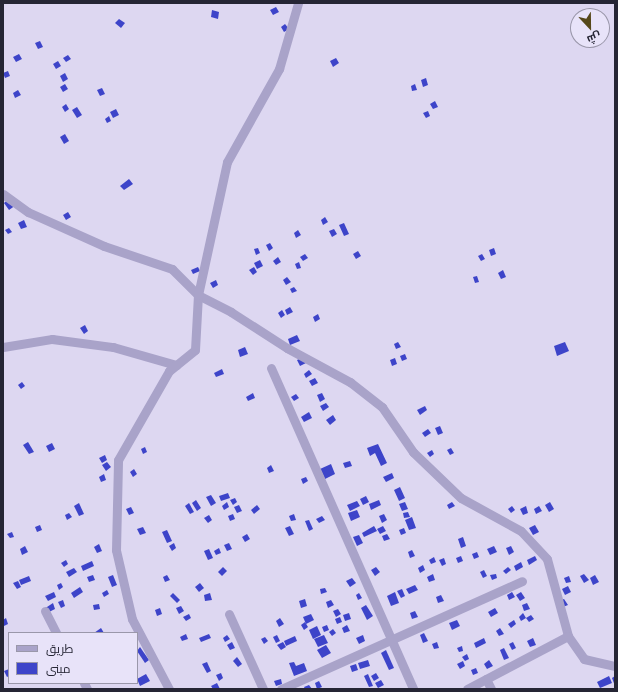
<!DOCTYPE html>
<html>
<head>
<meta charset="utf-8">
<style>
	body { margin:0 }
	#map { position:relative; width:618px; height:692px; overflow:hidden; background:#ddd7f1; font-family:Montserrat,Cairo,sans-serif }
	div>[style] { position:absolute }
	[style*='--x'] { left:calc(var(--x)*1px); top:calc(var(--y)*1px); width:calc(var(--w)*1px); rotate:calc(var(--a)*1deg) }
	.building>* { inset:0; background:#3d44c9 }
	.minor>* { height:9px; margin:-4.5px; padding:0 4.5px; transform-origin:4.5px; border-radius:4.5px; background:#a9a3c9 }
	span { translate:-50% -50%; white-space:nowrap; text-align:center; line-height:1.15; -webkit-text-stroke:4px #e8e3f9; paint-order:stroke }
	.frame { position:absolute; inset:0; border:4px solid #252534; pointer-events:none }
	.legend { position:absolute; left:8px; top:632px; width:130px; height:52px; box-sizing:border-box; background:#e8e3f9; border:1px solid #9a97aa; margin:0; padding:5px 7px; list-style:none; font-size:12px; color:#252534 }
	.legend li { display:flex; align-items:center; gap:8px; height:20px }
	.legend b { width:20px; border:1px solid #9a97aa }
	.north { position:absolute; left:570px; top:8px; width:40px; height:40px; box-sizing:border-box; background:#e8e3f9; border:1px solid #9a97aa; border-radius:50%; rotate:158deg; font-size:11px; font-weight:700; line-height:16px; text-align:center; color:#252534 }
	.north::after { content:''; display:block; margin:auto; width:14px; height:18px; background:#56481a; clip-path:polygon(50% 0,100% 100%,50% 72%,0 100%) }
</style>
</head>
<body>
<div id="map">
	<div class="building">
		<div style="clip-path:polygon(276px 7px,279px 12px,273px 15px,270px 10px)"></div>
		<div style="clip-path:polygon(212px 10px,219px 12px,218px 19px,211px 17px)"></div>
		<div style="clip-path:polygon(119px 19px,125px 23px,121px 28px,115px 23px)"></div>
		<div style="clip-path:polygon(285px 24px,289px 29px,284px 32px,281px 27px)"></div>
		<div style="clip-path:polygon(40px 41px,43px 47px,38px 49px,35px 43px)"></div>
		<div style="clip-path:polygon(19px 54px,22px 59px,16px 62px,13px 57px)"></div>
		<div style="clip-path:polygon(68px 55px,71px 59px,66px 62px,63px 58px)"></div>
		<div style="clip-path:polygon(336px 58px,339px 63px,333px 67px,330px 61px)"></div>
		<div style="clip-path:polygon(58px 61px,61px 66px,56px 69px,53px 64px)"></div>
		<div style="clip-path:polygon(8px 71px,10px 76px,5px 78px,3px 73px)"></div>
		<div style="clip-path:polygon(65px 73px,68px 79px,63px 82px,60px 76px)"></div>
		<div style="clip-path:polygon(426px 78px,428px 85px,423px 87px,421px 80px)"></div>
		<div style="clip-path:polygon(65px 84px,68px 89px,63px 92px,60px 87px)"></div>
		<div style="clip-path:polygon(415px 84px,417px 90px,412px 91px,411px 86px)"></div>
		<div style="clip-path:polygon(102px 88px,105px 94px,100px 96px,97px 90px)"></div>
		<div style="clip-path:polygon(18px 90px,21px 95px,15px 98px,13px 93px)"></div>
		<div style="clip-path:polygon(435px 101px,438px 107px,433px 109px,430px 104px)"></div>
		<div style="clip-path:polygon(66px 104px,69px 109px,65px 112px,62px 107px)"></div>
		<div style="clip-path:polygon(77px 107px,82px 115px,77px 118px,72px 110px)"></div>
		<div style="clip-path:polygon(116px 109px,119px 115px,113px 118px,110px 112px)"></div>
		<div style="clip-path:polygon(428px 111px,430px 116px,426px 118px,423px 113px)"></div>
		<div style="clip-path:polygon(109px 116px,111px 121px,107px 123px,105px 119px)"></div>
		<div style="clip-path:polygon(65px 134px,69px 141px,64px 144px,60px 137px)"></div>
		<div style="clip-path:polygon(129px 179px,133px 184px,124px 190px,120px 186px)"></div>
		<div style="clip-path:polygon(11px 197px,16px 205px,9px 210px,4px 203px)"></div>
		<div style="clip-path:polygon(68px 212px,71px 217px,66px 220px,63px 215px)"></div>
		<div style="clip-path:polygon(325px 217px,328px 222px,323px 225px,321px 220px)"></div>
		<div style="clip-path:polygon(24px 220px,27px 227px,21px 229px,18px 223px)"></div>
		<div style="clip-path:polygon(344px 223px,349px 234px,344px 236px,339px 225px)"></div>
		<div style="clip-path:polygon(9px 228px,12px 232px,8px 234px,5px 230px)"></div>
		<div style="clip-path:polygon(334px 229px,337px 234px,332px 237px,329px 231px)"></div>
		<div style="clip-path:polygon(298px 230px,301px 235px,296px 238px,294px 233px)"></div>
		<div style="clip-path:polygon(270px 243px,273px 248px,269px 251px,266px 245px)"></div>
		<div style="clip-path:polygon(258px 248px,260px 253px,256px 255px,254px 249px)"></div>
		<div style="clip-path:polygon(494px 248px,496px 254px,491px 256px,489px 250px)"></div>
		<div style="clip-path:polygon(358px 251px,361px 256px,356px 259px,353px 254px)"></div>
		<div style="clip-path:polygon(305px 254px,308px 258px,303px 261px,300px 257px)"></div>
		<div style="clip-path:polygon(482px 254px,485px 259px,481px 261px,478px 256px)"></div>
		<div style="clip-path:polygon(278px 257px,281px 262px,276px 265px,273px 261px)"></div>
		<div style="clip-path:polygon(260px 260px,263px 266px,257px 269px,254px 263px)"></div>
		<div style="clip-path:polygon(299px 262px,301px 268px,297px 269px,295px 264px)"></div>
		<div style="clip-path:polygon(198px 267px,200px 271px,193px 274px,191px 270px)"></div>
		<div style="clip-path:polygon(254px 267px,257px 272px,253px 275px,249px 270px)"></div>
		<div style="clip-path:polygon(503px 270px,506px 277px,501px 279px,498px 273px)"></div>
		<div style="clip-path:polygon(477px 276px,479px 282px,475px 283px,473px 277px)"></div>
		<div style="clip-path:polygon(287px 277px,291px 282px,286px 285px,283px 280px)"></div>
		<div style="clip-path:polygon(216px 280px,218px 285px,213px 288px,210px 283px)"></div>
		<div style="clip-path:polygon(294px 287px,297px 291px,292px 293px,290px 289px)"></div>
		<div style="clip-path:polygon(290px 307px,293px 312px,287px 315px,285px 310px)"></div>
		<div style="clip-path:polygon(282px 310px,285px 315px,281px 318px,278px 313px)"></div>
		<div style="clip-path:polygon(318px 314px,320px 319px,315px 322px,313px 317px)"></div>
		<div style="clip-path:polygon(85px 325px,88px 331px,84px 334px,80px 328px)"></div>
		<div style="clip-path:polygon(297px 335px,300px 341px,290px 345px,288px 339px)"></div>
		<div style="clip-path:polygon(398px 342px,401px 347px,396px 349px,394px 344px)"></div>
		<div style="clip-path:polygon(565px 342px,569px 351px,557px 356px,554px 346px)"></div>
		<div style="clip-path:polygon(245px 347px,248px 354px,240px 357px,238px 350px)"></div>
		<div style="clip-path:polygon(405px 354px,407px 359px,402px 361px,400px 356px)"></div>
		<div style="clip-path:polygon(303px 357px,306px 363px,300px 366px,297px 360px)"></div>
		<div style="clip-path:polygon(395px 358px,397px 364px,392px 366px,390px 360px)"></div>
		<div style="clip-path:polygon(222px 369px,224px 374px,216px 377px,214px 373px)"></div>
		<div style="clip-path:polygon(309px 370px,312px 374px,306px 378px,304px 374px)"></div>
		<div style="clip-path:polygon(315px 378px,318px 383px,312px 386px,309px 381px)"></div>
		<div style="clip-path:polygon(22px 382px,25px 386px,21px 389px,18px 385px)"></div>
		<div style="clip-path:polygon(253px 393px,255px 398px,248px 401px,246px 397px)"></div>
		<div style="clip-path:polygon(322px 393px,325px 399px,320px 402px,317px 395px)"></div>
		<div style="clip-path:polygon(296px 394px,299px 398px,294px 401px,291px 397px)"></div>
		<div style="clip-path:polygon(326px 403px,329px 407px,323px 411px,320px 406px)"></div>
		<div style="clip-path:polygon(425px 406px,427px 410px,420px 415px,417px 410px)"></div>
		<div style="clip-path:polygon(309px 412px,312px 418px,304px 422px,301px 417px)"></div>
		<div style="clip-path:polygon(333px 415px,336px 420px,330px 425px,326px 420px)"></div>
		<div style="clip-path:polygon(440px 426px,443px 433px,438px 435px,435px 428px)"></div>
		<div style="clip-path:polygon(428px 429px,431px 433px,425px 437px,422px 433px)"></div>
		<div style="clip-path:polygon(28px 442px,34px 452px,29px 454px,23px 445px)"></div>
		<div style="clip-path:polygon(52px 443px,55px 449px,49px 452px,46px 446px)"></div>
		<div style="clip-path:polygon(378px 444px,387px 463px,381px 466px,375px 453px,370px 456px,367px 448px)"></div>
		<div style="clip-path:polygon(145px 447px,147px 452px,143px 454px,141px 449px)"></div>
		<div style="clip-path:polygon(451px 448px,454px 453px,450px 455px,447px 450px)"></div>
		<div style="clip-path:polygon(432px 450px,434px 454px,430px 457px,427px 453px)"></div>
		<div style="clip-path:polygon(105px 455px,107px 460px,102px 463px,99px 458px)"></div>
		<div style="clip-path:polygon(350px 461px,352px 466px,345px 468px,343px 463px)"></div>
		<div style="clip-path:polygon(107px 462px,111px 467px,106px 471px,102px 465px)"></div>
		<div style="clip-path:polygon(331px 464px,335px 474px,325px 479px,320px 469px)"></div>
		<div style="clip-path:polygon(271px 465px,274px 471px,269px 473px,267px 468px)"></div>
		<div style="clip-path:polygon(134px 469px,137px 474px,133px 477px,130px 472px)"></div>
		<div style="clip-path:polygon(392px 473px,394px 478px,386px 482px,383px 477px)"></div>
		<div style="clip-path:polygon(104px 474px,106px 480px,101px 482px,99px 477px)"></div>
		<div style="clip-path:polygon(306px 477px,308px 481px,303px 484px,301px 479px)"></div>
		<div style="clip-path:polygon(400px 487px,405px 498px,399px 501px,394px 490px)"></div>
		<div style="clip-path:polygon(228px 493px,230px 498px,221px 501px,219px 496px)"></div>
		<div style="clip-path:polygon(211px 495px,216px 503px,211px 506px,206px 497px)"></div>
		<div style="clip-path:polygon(366px 496px,369px 502px,363px 505px,360px 499px)"></div>
		<div style="clip-path:polygon(235px 498px,237px 502px,233px 505px,230px 500px)"></div>
		<div style="clip-path:polygon(196px 500px,201px 508px,197px 511px,192px 503px)"></div>
		<div style="clip-path:polygon(379px 500px,381px 505px,371px 510px,369px 504px)"></div>
		<div style="clip-path:polygon(357px 501px,360px 506px,350px 511px,347px 505px)"></div>
		<div style="clip-path:polygon(227px 502px,229px 507px,224px 510px,222px 506px)"></div>
		<div style="clip-path:polygon(405px 502px,408px 509px,402px 511px,399px 504px)"></div>
		<div style="clip-path:polygon(452px 502px,455px 506px,449px 509px,447px 505px)"></div>
		<div style="clip-path:polygon(550px 502px,554px 509px,549px 512px,545px 505px)"></div>
		<div style="clip-path:polygon(79px 503px,84px 514px,79px 516px,74px 506px)"></div>
		<div style="clip-path:polygon(189px 503px,194px 512px,190px 514px,185px 506px)"></div>
		<div style="clip-path:polygon(239px 505px,242px 511px,237px 513px,234px 507px)"></div>
		<div style="clip-path:polygon(257px 505px,260px 509px,254px 514px,251px 510px)"></div>
		<div style="clip-path:polygon(512px 506px,515px 510px,511px 513px,508px 509px)"></div>
		<div style="clip-path:polygon(526px 506px,528px 513px,523px 515px,520px 509px)"></div>
		<div style="clip-path:polygon(539px 506px,542px 511px,536px 514px,534px 509px)"></div>
		<div style="clip-path:polygon(131px 507px,134px 513px,129px 515px,126px 509px)"></div>
		<div style="clip-path:polygon(357px 510px,360px 517px,351px 521px,348px 513px)"></div>
		<div style="clip-path:polygon(408px 512px,410px 517px,404px 518px,403px 513px)"></div>
		<div style="clip-path:polygon(69px 513px,72px 517px,67px 520px,65px 515px)"></div>
		<div style="clip-path:polygon(233px 514px,235px 519px,230px 521px,228px 516px)"></div>
		<div style="clip-path:polygon(294px 514px,296px 520px,291px 521px,289px 516px)"></div>
		<div style="clip-path:polygon(384px 514px,387px 520px,382px 523px,379px 516px)"></div>
		<div style="clip-path:polygon(209px 515px,212px 520px,208px 523px,204px 518px)"></div>
		<div style="clip-path:polygon(322px 516px,325px 520px,319px 523px,316px 519px)"></div>
		<div style="clip-path:polygon(412px 517px,416px 528px,409px 530px,405px 520px)"></div>
		<div style="clip-path:polygon(309px 520px,313px 529px,309px 531px,305px 521px)"></div>
		<div style="clip-path:polygon(40px 525px,42px 530px,37px 532px,35px 527px)"></div>
		<div style="clip-path:polygon(535px 525px,539px 532px,533px 535px,529px 528px)"></div>
		<div style="clip-path:polygon(290px 526px,294px 534px,289px 536px,285px 528px)"></div>
		<div style="clip-path:polygon(374px 526px,377px 531px,364px 537px,362px 533px)"></div>
		<div style="clip-path:polygon(383px 526px,386px 531px,380px 534px,377px 529px)"></div>
		<div style="clip-path:polygon(143px 527px,146px 533px,140px 535px,137px 529px)"></div>
		<div style="clip-path:polygon(404px 528px,406px 533px,401px 535px,399px 530px)"></div>
		<div style="clip-path:polygon(167px 530px,172px 541px,167px 543px,162px 532px)"></div>
		<div style="clip-path:polygon(12px 532px,14px 537px,10px 538px,7px 534px)"></div>
		<div style="clip-path:polygon(247px 534px,250px 539px,245px 542px,242px 537px)"></div>
		<div style="clip-path:polygon(387px 534px,390px 539px,384px 541px,382px 536px)"></div>
		<div style="clip-path:polygon(359px 535px,363px 543px,357px 546px,353px 537px)"></div>
		<div style="clip-path:polygon(463px 537px,466px 546px,461px 548px,458px 539px)"></div>
		<div style="clip-path:polygon(174px 543px,176px 548px,172px 551px,169px 546px)"></div>
		<div style="clip-path:polygon(229px 543px,232px 549px,227px 551px,224px 545px)"></div>
		<div style="clip-path:polygon(99px 544px,102px 551px,97px 553px,94px 547px)"></div>
		<div style="clip-path:polygon(25px 546px,28px 552px,22px 555px,20px 549px)"></div>
		<div style="clip-path:polygon(494px 546px,497px 552px,490px 555px,487px 549px)"></div>
		<div style="clip-path:polygon(511px 546px,514px 552px,509px 555px,506px 548px)"></div>
		<div style="clip-path:polygon(219px 548px,221px 553px,216px 555px,214px 551px)"></div>
		<div style="clip-path:polygon(209px 549px,213px 558px,208px 560px,204px 551px)"></div>
		<div style="clip-path:polygon(412px 550px,415px 556px,410px 558px,408px 552px)"></div>
		<div style="clip-path:polygon(477px 552px,479px 557px,474px 559px,472px 554px)"></div>
		<div style="clip-path:polygon(461px 556px,463px 561px,458px 563px,456px 558px)"></div>
		<div style="clip-path:polygon(535px 556px,537px 560px,529px 565px,527px 560px)"></div>
		<div style="clip-path:polygon(434px 557px,436px 562px,431px 564px,429px 560px)"></div>
		<div style="clip-path:polygon(444px 558px,446px 564px,442px 566px,439px 560px)"></div>
		<div style="clip-path:polygon(66px 560px,68px 564px,64px 567px,61px 563px)"></div>
		<div style="clip-path:polygon(92px 561px,94px 566px,83px 571px,81px 566px)"></div>
		<div style="clip-path:polygon(521px 562px,523px 567px,516px 571px,514px 566px)"></div>
		<div style="clip-path:polygon(423px 565px,425px 570px,420px 573px,418px 568px)"></div>
		<div style="clip-path:polygon(223px 567px,227px 571px,222px 576px,218px 572px)"></div>
		<div style="clip-path:polygon(376px 567px,380px 572px,375px 576px,371px 570px)"></div>
		<div style="clip-path:polygon(508px 567px,511px 570px,506px 574px,503px 571px)"></div>
		<div style="clip-path:polygon(74px 568px,77px 572px,69px 577px,66px 572px)"></div>
		<div style="clip-path:polygon(484px 570px,487px 576px,483px 578px,480px 572px)"></div>
		<div style="clip-path:polygon(433px 574px,435px 580px,429px 582px,427px 577px)"></div>
		<div style="clip-path:polygon(496px 574px,497px 578px,492px 580px,490px 575px)"></div>
		<div style="clip-path:polygon(584px 574px,589px 580px,584px 583px,580px 576px)"></div>
		<div style="clip-path:polygon(93px 575px,95px 580px,89px 582px,87px 577px)"></div>
		<div style="clip-path:polygon(113px 575px,117px 585px,112px 587px,108px 577px)"></div>
		<div style="clip-path:polygon(167px 575px,170px 580px,165px 582px,163px 577px)"></div>
		<div style="clip-path:polygon(595px 575px,599px 582px,593px 585px,590px 578px)"></div>
		<div style="clip-path:polygon(29px 576px,31px 581px,21px 585px,19px 580px)"></div>
		<div style="clip-path:polygon(569px 576px,571px 582px,566px 583px,564px 578px)"></div>
		<div style="clip-path:polygon(352px 578px,356px 583px,350px 587px,346px 581px)"></div>
		<div style="clip-path:polygon(18px 581px,21px 587px,17px 589px,13px 583px)"></div>
		<div style="clip-path:polygon(61px 583px,63px 587px,59px 590px,57px 585px)"></div>
		<div style="clip-path:polygon(200px 583px,204px 588px,199px 592px,195px 587px)"></div>
		<div style="clip-path:polygon(415px 585px,418px 590px,409px 594px,406px 589px)"></div>
		<div style="clip-path:polygon(568px 586px,571px 592px,565px 595px,562px 589px)"></div>
		<div style="clip-path:polygon(80px 587px,83px 592px,74px 598px,71px 593px)"></div>
		<div style="clip-path:polygon(325px 588px,327px 592px,321px 594px,320px 589px)"></div>
		<div style="clip-path:polygon(402px 589px,405px 596px,401px 598px,397px 591px)"></div>
		<div style="clip-path:polygon(107px 590px,109px 594px,104px 597px,102px 593px)"></div>
		<div style="clip-path:polygon(54px 592px,56px 597px,48px 601px,45px 596px)"></div>
		<div style="clip-path:polygon(395px 592px,399px 603px,391px 606px,387px 596px)"></div>
		<div style="clip-path:polygon(512px 592px,515px 597px,509px 600px,507px 595px)"></div>
		<div style="clip-path:polygon(521px 592px,525px 598px,520px 601px,516px 595px)"></div>
		<div style="clip-path:polygon(173px 593px,180px 600px,177px 603px,170px 596px)"></div>
		<div style="clip-path:polygon(210px 593px,212px 600px,205px 601px,204px 595px)"></div>
		<div style="clip-path:polygon(359px 593px,362px 598px,358px 600px,356px 595px)"></div>
		<div style="clip-path:polygon(441px 595px,444px 601px,438px 603px,436px 597px)"></div>
		<div style="clip-path:polygon(305px 599px,307px 606px,301px 608px,299px 601px)"></div>
		<div style="clip-path:polygon(564px 599px,568px 605px,563px 607px,559px 601px)"></div>
		<div style="clip-path:polygon(63px 600px,65px 606px,61px 608px,58px 602px)"></div>
		<div style="clip-path:polygon(331px 600px,334px 605px,328px 608px,326px 602px)"></div>
		<div style="clip-path:polygon(53px 603px,55px 609px,49px 612px,44px 609px)"></div>
		<div style="clip-path:polygon(527px 603px,530px 609px,524px 611px,522px 605px)"></div>
		<div style="clip-path:polygon(99px 604px,100px 609px,94px 610px,93px 605px)"></div>
		<div style="clip-path:polygon(366px 605px,373px 616px,367px 620px,361px 608px)"></div>
		<div style="clip-path:polygon(181px 606px,184px 611px,179px 614px,176px 608px)"></div>
		<div style="clip-path:polygon(160px 608px,162px 614px,157px 616px,155px 610px)"></div>
		<div style="clip-path:polygon(495px 608px,498px 613px,491px 617px,488px 612px)"></div>
		<div style="clip-path:polygon(338px 609px,341px 614px,336px 617px,333px 611px)"></div>
		<div style="clip-path:polygon(415px 611px,418px 617px,412px 619px,410px 613px)"></div>
		<div style="clip-path:polygon(349px 613px,351px 619px,345px 621px,343px 615px)"></div>
		<div style="clip-path:polygon(523px 613px,526px 618px,521px 621px,519px 617px)"></div>
		<div style="clip-path:polygon(189px 614px,191px 618px,186px 621px,183px 617px)"></div>
		<div style="clip-path:polygon(311px 614px,314px 620px,306px 624px,303px 617px)"></div>
		<div style="clip-path:polygon(531px 615px,534px 619px,529px 622px,526px 618px)"></div>
		<div style="clip-path:polygon(340px 617px,342px 622px,337px 624px,335px 619px)"></div>
		<div style="clip-path:polygon(6px 618px,8px 624px,4px 626px,3px 620px)"></div>
		<div style="clip-path:polygon(280px 618px,284px 624px,279px 627px,276px 621px)"></div>
		<div style="clip-path:polygon(457px 620px,460px 626px,452px 630px,449px 623px)"></div>
		<div style="clip-path:polygon(514px 620px,516px 624px,511px 628px,508px 624px)"></div>
		<div style="clip-path:polygon(305px 622px,308px 627px,304px 630px,301px 625px)"></div>
		<div style="clip-path:polygon(327px 625px,329px 630px,324px 632px,322px 627px)"></div>
		<div style="clip-path:polygon(347px 625px,350px 631px,344px 633px,342px 628px)"></div>
		<div style="clip-path:polygon(317px 626px,321px 635px,313px 639px,309px 630px)"></div>
		<div style="clip-path:polygon(101px 628px,104px 633px,94px 633px)"></div>
		<div style="clip-path:polygon(500px 628px,504px 634px,499px 636px,496px 631px)"></div>
		<div style="clip-path:polygon(333px 629px,336px 633px,332px 636px,329px 632px)"></div>
		<div style="clip-path:polygon(424px 633px,428px 641px,423px 643px,420px 635px)"></div>
		<div style="clip-path:polygon(186px 634px,188px 639px,182px 641px,180px 637px)"></div>
		<div style="clip-path:polygon(209px 634px,211px 638px,201px 642px,199px 638px)"></div>
		<div style="clip-path:polygon(227px 635px,230px 639px,225px 642px,223px 638px)"></div>
		<div style="clip-path:polygon(277px 635px,280px 641px,276px 643px,273px 637px)"></div>
		<div style="clip-path:polygon(324px 635px,328px 643px,318px 647px,314px 639px)"></div>
		<div style="clip-path:polygon(363px 635px,365px 641px,359px 644px,356px 638px)"></div>
		<div style="clip-path:polygon(295px 636px,297px 641px,286px 646px,284px 641px)"></div>
		<div style="clip-path:polygon(265px 637px,268px 641px,264px 644px,261px 639px)"></div>
		<div style="clip-path:polygon(484px 638px,486px 643px,476px 648px,474px 643px)"></div>
		<div style="clip-path:polygon(533px 638px,536px 645px,530px 647px,527px 641px)"></div>
		<div style="clip-path:polygon(232px 642px,235px 648px,230px 650px,227px 645px)"></div>
		<div style="clip-path:polygon(283px 642px,286px 647px,281px 650px,277px 645px)"></div>
		<div style="clip-path:polygon(437px 642px,439px 648px,434px 649px,432px 644px)"></div>
		<div style="clip-path:polygon(513px 642px,516px 648px,512px 650px,509px 644px)"></div>
		<div style="clip-path:polygon(326px 645px,331px 653px,322px 658px,317px 650px)"></div>
		<div style="clip-path:polygon(462px 646px,463px 651px,459px 652px,457px 648px)"></div>
		<div style="clip-path:polygon(140px 647px,149px 660px,145px 663px,137px 651px)"></div>
		<div style="clip-path:polygon(504px 648px,509px 658px,504px 660px,500px 650px)"></div>
		<div style="clip-path:polygon(386px 650px,394px 668px,389px 670px,381px 653px)"></div>
		<div style="clip-path:polygon(467px 654px,469px 659px,465px 661px,462px 657px)"></div>
		<div style="clip-path:polygon(237px 657px,242px 664px,238px 667px,233px 661px)"></div>
		<div style="clip-path:polygon(368px 660px,370px 666px,360px 669px,358px 663px)"></div>
		<div style="clip-path:polygon(489px 660px,493px 666px,487px 669px,484px 664px)"></div>
		<div style="clip-path:polygon(463px 661px,465px 666px,460px 669px,457px 664px)"></div>
		<div style="clip-path:polygon(207px 662px,211px 671px,207px 673px,202px 664px)"></div>
		<div style="clip-path:polygon(294px 662px,296px 666px,304px 663px,307px 671px,294px 676px,289px 663px)"></div>
		<div style="clip-path:polygon(356px 664px,358px 670px,352px 672px,350px 666px)"></div>
		<div style="clip-path:polygon(476px 668px,478px 673px,473px 675px,471px 670px)"></div>
		<div style="clip-path:polygon(9px 669px,9px 676px,7px 677px,4px 671px)"></div>
		<div style="clip-path:polygon(221px 673px,223px 678px,219px 681px,216px 675px)"></div>
		<div style="clip-path:polygon(376px 673px,379px 678px,374px 681px,371px 676px)"></div>
		<div style="clip-path:polygon(146px 674px,150px 681px,140px 686px,137px 679px)"></div>
		<div style="clip-path:polygon(368px 674px,373px 686px,369px 687px,364px 676px)"></div>
		<div style="clip-path:polygon(609px 676px,612px 683px,600px 688px,597px 682px)"></div>
		<div style="clip-path:polygon(615px 676px,615px 686px,612px 678px)"></div>
		<div style="clip-path:polygon(281px 679px,282px 684px,276px 686px,274px 681px)"></div>
		<div style="clip-path:polygon(381px 680px,384px 685px,378px 688px,375px 683px)"></div>
		<div style="clip-path:polygon(319px 681px,322px 687px,317px 689px,315px 683px)"></div>
		<div style="clip-path:polygon(217px 683px,220px 689px,213px 689px,211px 686px)"></div>
		<div style="clip-path:polygon(309px 685px,312px 689px,305px 689px,304px 687px)"></div>
	</div>
	<div class="minor">
		<div style="--x:3;--y:194;--w:31;--a:36"></div>
		<div style="--x:28;--y:212;--w:83;--a:24.1"></div>
		<div style="--x:104;--y:246;--w:72;--a:18.7"></div>
		<div style="--x:172;--y:269;--w:37;--a:45"></div>
		<div style="--x:198;--y:295;--w:37;--a:27"></div>
		<div style="--x:231;--y:312;--w:67;--a:32.7"></div>
		<div style="--x:287;--y:348;--w:72;--a:28.4"></div>
		<div style="--x:350;--y:382;--w:41;--a:38"></div>
		<div style="--x:382;--y:407;--w:55;--a:55.4"></div>
		<div style="--x:413;--y:452;--w:66;--a:43.8"></div>
		<div style="--x:461;--y:498;--w:68;--a:28.8"></div>
		<div style="--x:521;--y:531;--w:38;--a:47"></div>
		<div style="--x:547;--y:559;--w:80;--a:74.7"></div>
		<div style="--x:568;--y:636;--w:28;--a:55"></div>
		<div style="--x:584;--y:659;--w:32;--a:13"></div>
		<div style="--x:3;--y:347;--w:50;--a:-9.3"></div>
		<div style="--x:52;--y:339;--w:62;--a:7.5"></div>
		<div style="--x:113;--y:347;--w:66;--a:15.9"></div>
		<div style="--x:271;--y:368;--w:351;--a:66.1"></div>
		<div style="--x:45;--y:611;--w:25;--a:63"></div>
		<div style="--x:229;--y:614;--w:82;--a:65.6"></div>
		<div style="--x:486;--y:679;--w:11;--a:63"></div>
		<div style="--x:84;--y:683;--w:7;--a:63"></div>
		<div style="--x:169;--y:689;--w:79;--a:-117.9"></div>
		<div style="--x:132;--y:619;--w:71;--a:-103.1"></div>
		<div style="--x:116;--y:550;--w:90;--a:-88.7"></div>
		<div style="--x:118;--y:460;--w:103;--a:-60.2"></div>
		<div style="--x:169;--y:371;--w:33;--a:-39"></div>
		<div style="--x:195;--y:350;--w:55;--a:-86.9"></div>
		<div style="--x:198;--y:295;--w:136;--a:-77.7"></div>
		<div style="--x:227;--y:162;--w:107;--a:-60.8"></div>
		<div style="--x:279;--y:69;--w:69;--a:-73.9"></div>
		<div style="--x:281;--y:689;--w:264;--a:-24.1"></div>
		<div style="--x:467;--y:689;--w:114;--a:-27.7"></div>
	</div>
	<div class="frame"></div>
	<ul class="legend">
	<li><b style="height:5px;background:#a9a3c9"></b>طريق</li>
	<li><b style="height:11px;background:#3d44c9"></b>مبنى</li>
	</ul>
	<div class="north">ش</div>
</div>
</body>
</html>
